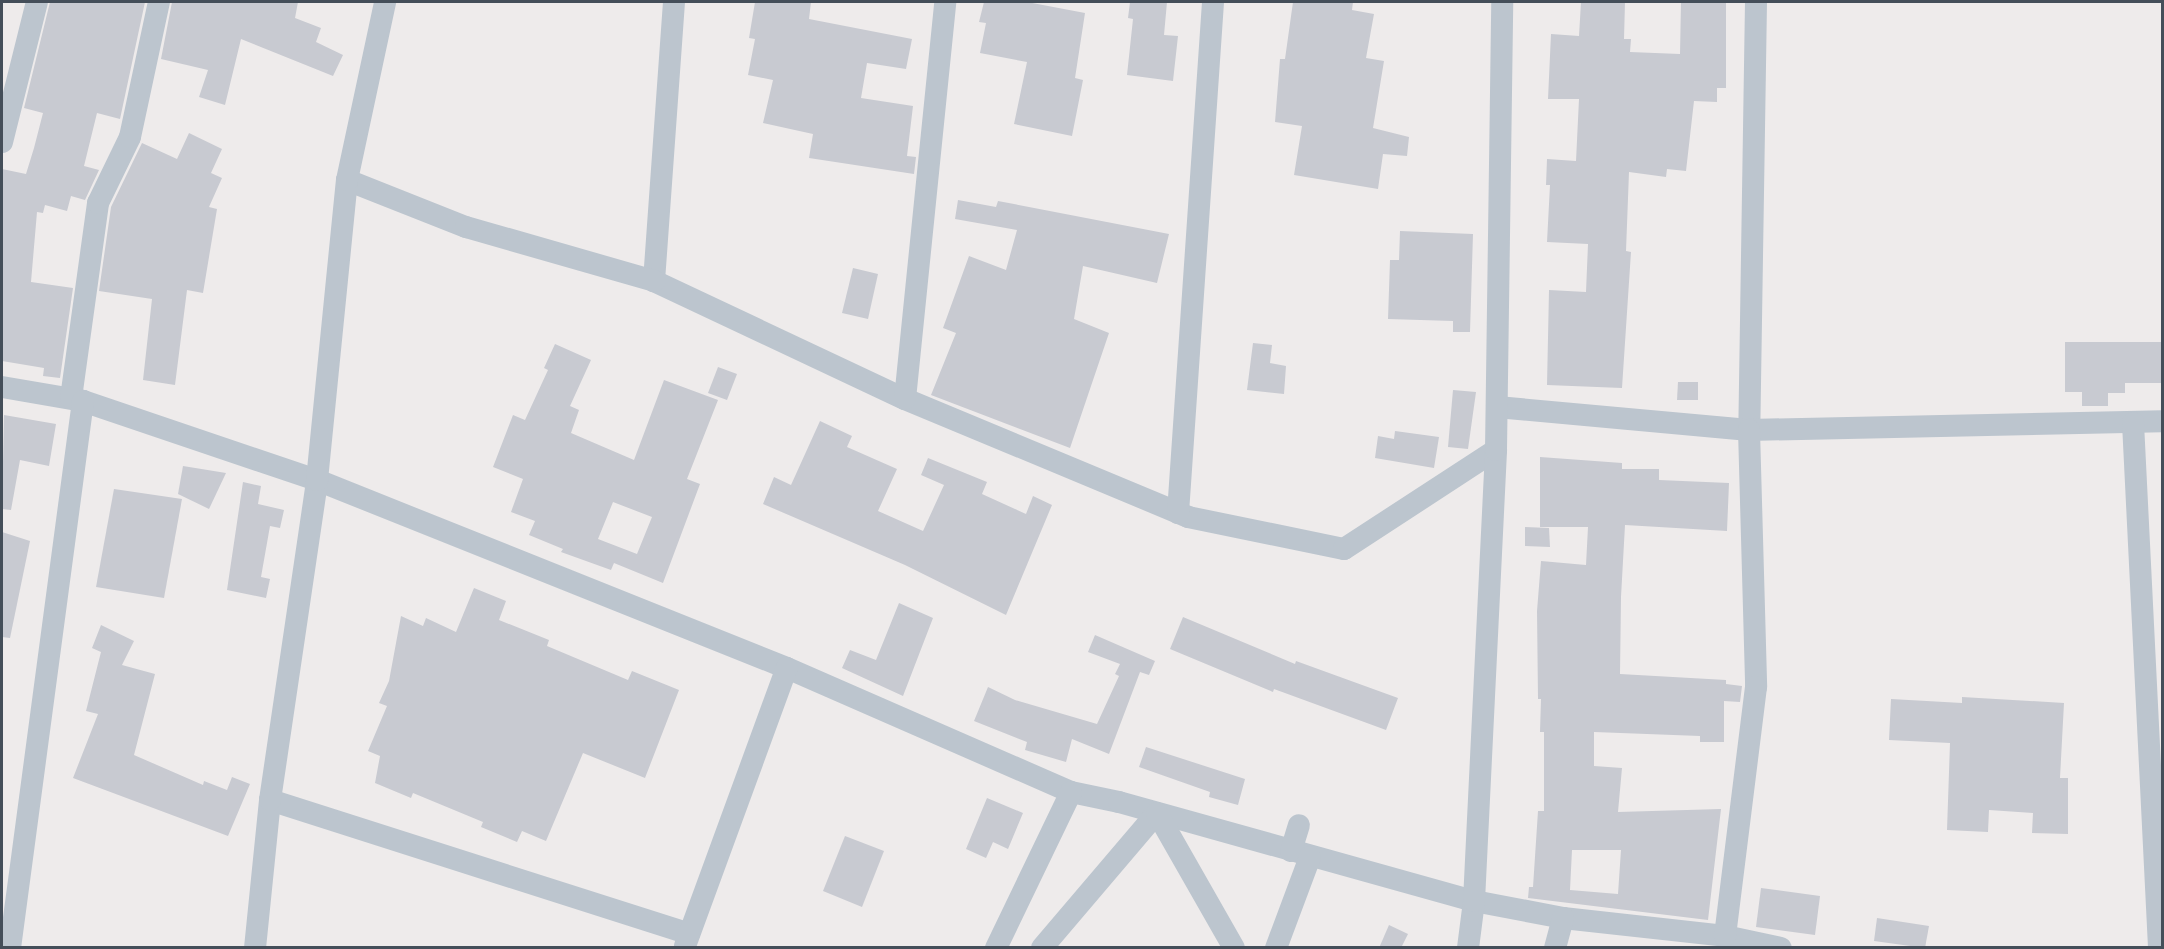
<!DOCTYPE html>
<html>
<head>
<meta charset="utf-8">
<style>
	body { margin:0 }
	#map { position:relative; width:2164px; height:949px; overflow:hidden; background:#eeebeb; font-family:Barlow,sans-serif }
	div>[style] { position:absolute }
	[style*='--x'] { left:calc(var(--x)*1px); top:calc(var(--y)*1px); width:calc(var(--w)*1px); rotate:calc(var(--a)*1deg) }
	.building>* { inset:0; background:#c8cad1 }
	.minor>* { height:22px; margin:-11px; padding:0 11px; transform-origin:11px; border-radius:11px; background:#bcc5ce }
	span { translate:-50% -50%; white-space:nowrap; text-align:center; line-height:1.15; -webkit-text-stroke:5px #fff; paint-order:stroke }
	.frame { position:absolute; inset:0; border:3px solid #444e59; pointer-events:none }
</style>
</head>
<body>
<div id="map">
	<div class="building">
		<div style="clip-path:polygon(50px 2px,145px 2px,120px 119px,97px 113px,84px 166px,99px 170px,85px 200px,71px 196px,67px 211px,45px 205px,43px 213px,37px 212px,31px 282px,73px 288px,60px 378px,43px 376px,44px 368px,2px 361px,2px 169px,26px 174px,34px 148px,43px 113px,24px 108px)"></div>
		<div style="clip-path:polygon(172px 2px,298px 2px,295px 18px,321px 28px,316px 42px,343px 55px,333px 76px,241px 39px,225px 105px,199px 97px,208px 70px,161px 59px)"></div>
		<div style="clip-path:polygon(755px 2px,811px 2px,809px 19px,912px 39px,906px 69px,867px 63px,861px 98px,913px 106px,907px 156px,916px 157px,914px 174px,809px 158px,813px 134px,763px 123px,773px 80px,748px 75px,755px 39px,749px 38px)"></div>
		<div style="clip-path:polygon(984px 2px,1027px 2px,1085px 13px,1075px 78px,1083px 80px,1072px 136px,1014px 124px,1027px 62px,980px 53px,986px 23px,979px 22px)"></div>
		<div style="clip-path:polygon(1130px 2px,1167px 2px,1164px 35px,1178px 36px,1173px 81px,1127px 75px,1133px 19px,1128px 18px)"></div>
		<div style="clip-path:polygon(1293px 2px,1353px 2px,1352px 10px,1374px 14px,1366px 58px,1384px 61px,1373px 128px,1409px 137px,1407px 156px,1383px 154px,1378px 189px,1294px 175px,1302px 126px,1275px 122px,1280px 59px,1285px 59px)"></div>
		<div style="clip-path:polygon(1581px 2px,1625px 2px,1624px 39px,1631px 39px,1630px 52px,1680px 54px,1681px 2px,1726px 2px,1726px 88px,1717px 88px,1717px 102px,1694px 101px,1686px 171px,1667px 169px,1666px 177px,1629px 172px,1626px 251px,1631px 252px,1622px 388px,1547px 385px,1549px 290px,1586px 292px,1588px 244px,1547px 242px,1550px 185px,1546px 185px,1547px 159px,1576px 161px,1579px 99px,1548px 99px,1551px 34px,1579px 36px)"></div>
		<div style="clip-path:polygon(189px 133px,222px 149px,211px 173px,222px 178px,209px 207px,217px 209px,203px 293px,187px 290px,175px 385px,143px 380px,152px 299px,99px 291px,111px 207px,142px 143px,177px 159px)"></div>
		<div style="clip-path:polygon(958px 200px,996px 207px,998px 201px,1169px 234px,1157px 283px,1083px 266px,1074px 319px,1109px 333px,1070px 448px,931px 395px,956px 333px,943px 328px,969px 256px,1006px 270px,1017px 230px,955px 219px)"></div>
		<div style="clip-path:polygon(1400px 231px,1473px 234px,1470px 332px,1453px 332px,1453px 321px,1388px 319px,1390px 260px,1399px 260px)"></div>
		<div style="clip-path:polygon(853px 268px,878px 274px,868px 319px,842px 313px)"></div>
		<div style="clip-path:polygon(2065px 342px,2163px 342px,2163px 383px,2125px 383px,2125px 393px,2108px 393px,2108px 406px,2082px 406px,2082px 392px,2065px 392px)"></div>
		<div style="clip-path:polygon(1253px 343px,1272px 345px,1270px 363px,1286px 366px,1284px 394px,1247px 390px)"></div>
		<div style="clip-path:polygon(evenodd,555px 344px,591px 360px,570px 406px,579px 410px,571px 433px,634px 460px,664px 380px,718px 400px,687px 479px,700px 484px,663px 583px,614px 563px,611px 570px,561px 552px,563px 549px,529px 535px,535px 521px,511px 512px,523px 479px,493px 467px,513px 415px,525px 420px,548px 370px,544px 368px,555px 344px,613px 502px,652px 517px,637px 554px,598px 539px,613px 502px)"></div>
		<div style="clip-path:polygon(718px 367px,737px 374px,727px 400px,708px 393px)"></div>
		<div style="clip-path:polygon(1678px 382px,1698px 382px,1698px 400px,1677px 400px)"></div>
		<div style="clip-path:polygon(1453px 390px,1476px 392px,1468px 449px,1448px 447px)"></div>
		<div style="clip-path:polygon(4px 415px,56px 424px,49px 466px,20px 460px,11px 510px,2px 509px)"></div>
		<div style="clip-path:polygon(820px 421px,852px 436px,847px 447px,897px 469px,878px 511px,923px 531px,944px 485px,921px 475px,928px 458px,987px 482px,982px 494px,1026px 514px,1033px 496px,1052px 505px,1006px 615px,905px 565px,763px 504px,774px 477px,791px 485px)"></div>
		<div style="clip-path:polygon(1395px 431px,1439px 437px,1434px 468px,1375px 458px,1378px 436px,1394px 439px)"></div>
		<div style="clip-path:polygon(evenodd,1540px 457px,1622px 463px,1622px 469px,1659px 469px,1659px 480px,1729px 483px,1727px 531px,1625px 525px,1621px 597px,1620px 674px,1726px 680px,1726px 684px,1742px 686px,1740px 702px,1724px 701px,1724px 742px,1700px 742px,1700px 736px,1594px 732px,1594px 766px,1622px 768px,1618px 812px,1721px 809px,1708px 920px,1528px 898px,1529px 887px,1533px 887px,1538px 811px,1544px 811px,1544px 732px,1540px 732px,1541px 699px,1538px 699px,1537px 611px,1541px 561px,1586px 565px,1588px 527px,1540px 527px,1540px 457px,1572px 850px,1621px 850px,1618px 894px,1570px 890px,1572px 850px)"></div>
		<div style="clip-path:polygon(183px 466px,226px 473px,209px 509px,178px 494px)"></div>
		<div style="clip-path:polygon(243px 482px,261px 486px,258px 504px,284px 510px,280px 528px,270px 526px,261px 577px,270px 579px,266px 598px,227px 590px)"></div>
		<div style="clip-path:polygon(114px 489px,182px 499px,164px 598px,96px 587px)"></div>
		<div style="clip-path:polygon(1525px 527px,1549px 528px,1550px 547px,1525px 546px)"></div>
		<div style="clip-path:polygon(2px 532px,30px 541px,10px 638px,2px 637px)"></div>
		<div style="clip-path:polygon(474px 588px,506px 601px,499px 620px,549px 640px,547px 646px,628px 680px,632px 671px,679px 690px,645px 778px,583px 753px,546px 841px,522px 831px,517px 842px,481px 827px,483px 822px,413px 793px,411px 798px,375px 783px,380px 756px,368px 751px,387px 706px,379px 703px,389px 681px,401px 616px,423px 626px,426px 618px,456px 632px)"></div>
		<div style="clip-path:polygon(899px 603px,933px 618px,903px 696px,842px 668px,850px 650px,876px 660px)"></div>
		<div style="clip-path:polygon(1183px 617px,1295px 664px,1296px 661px,1398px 698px,1386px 730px,1274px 689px,1273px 692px,1170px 649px)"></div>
		<div style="clip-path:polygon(101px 625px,134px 641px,122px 665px,155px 674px,134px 755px,203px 785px,204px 781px,227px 790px,232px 777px,250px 784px,228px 836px,73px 778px,98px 714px,86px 711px,101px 652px,92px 648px)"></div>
		<div style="clip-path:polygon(1095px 635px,1155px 661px,1149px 675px,1140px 672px,1109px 754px,1072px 739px,1066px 762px,1025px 750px,1027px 742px,974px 721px,988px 687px,1015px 700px,1097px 724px,1119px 676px,1115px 674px,1120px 664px,1088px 652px)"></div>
		<div style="clip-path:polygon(1962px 697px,2064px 703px,2060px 778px,2068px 778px,2068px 834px,2032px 833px,2033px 813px,1989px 810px,1988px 832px,1947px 830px,1950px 743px,1889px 740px,1891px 699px,1962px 703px)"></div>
		<div style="clip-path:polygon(1146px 747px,1245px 779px,1238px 805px,1209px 797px,1210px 792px,1139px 767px)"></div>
		<div style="clip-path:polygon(987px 798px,1023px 813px,1008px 849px,993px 842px,986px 858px,966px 849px)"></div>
		<div style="clip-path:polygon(845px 836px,884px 851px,862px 907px,823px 891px)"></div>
		<div style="clip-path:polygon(1761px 888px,1820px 896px,1815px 935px,1756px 927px)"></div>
		<div style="clip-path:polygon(1877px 918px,1929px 926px,1925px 948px,1874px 941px)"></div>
		<div style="clip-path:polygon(1389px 925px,1408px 934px,1401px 948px,1379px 948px)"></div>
	</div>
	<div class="minor">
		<div style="--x:674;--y:2;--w:280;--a:94.1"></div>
		<div style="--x:654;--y:281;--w:277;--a:25.2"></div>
		<div style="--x:905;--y:399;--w:307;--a:22.6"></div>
		<div style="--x:1188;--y:517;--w:159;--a:11.6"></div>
		<div style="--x:1344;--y:549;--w:181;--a:-33.1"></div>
		<div style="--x:1756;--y:2;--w:428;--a:90.9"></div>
		<div style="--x:1749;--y:430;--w:413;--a:-1.2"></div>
		<div style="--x:2;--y:142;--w:144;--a:-76"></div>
		<div style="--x:347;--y:180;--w:128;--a:21.6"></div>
		<div style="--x:466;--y:227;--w:196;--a:16"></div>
		<div style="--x:2;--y:387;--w:82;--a:9.8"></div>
		<div style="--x:83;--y:401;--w:247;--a:18.7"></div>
		<div style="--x:317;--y:480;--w:506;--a:21.8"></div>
		<div style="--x:787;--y:668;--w:310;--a:23.6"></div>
		<div style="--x:1071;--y:792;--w:49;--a:11.8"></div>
		<div style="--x:1119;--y:802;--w:369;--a:15.6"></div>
		<div style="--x:1474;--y:901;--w:91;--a:10.8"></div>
		<div style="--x:1563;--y:918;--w:163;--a:6.3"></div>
		<div style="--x:1725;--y:936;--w:57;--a:12.1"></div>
		<div style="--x:71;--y:398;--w:197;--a:-82.1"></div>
		<div style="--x:98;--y:203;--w:73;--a:-64.1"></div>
		<div style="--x:130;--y:137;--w:138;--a:-77.9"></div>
		<div style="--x:905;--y:399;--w:399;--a:-84.2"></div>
		<div style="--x:1497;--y:407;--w:253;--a:5.2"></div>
		<div style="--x:1749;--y:430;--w:257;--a:88.4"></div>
		<div style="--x:1756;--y:687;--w:251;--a:97.1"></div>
		<div style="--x:2133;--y:423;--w:526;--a:87.16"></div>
		<div style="--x:1178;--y:513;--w:512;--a:-86.08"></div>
		<div style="--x:270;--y:800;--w:440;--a:17.7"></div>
		<div style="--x:1291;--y:851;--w:27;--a:-73"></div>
		<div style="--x:685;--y:946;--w:296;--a:-69.9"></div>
		<div style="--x:10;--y:948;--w:552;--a:-82.4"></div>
		<div style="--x:255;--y:948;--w:149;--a:-84.2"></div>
		<div style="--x:270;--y:800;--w:323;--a:-81.6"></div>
		<div style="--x:317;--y:480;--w:301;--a:-84.3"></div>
		<div style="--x:347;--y:180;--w:182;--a:-77.9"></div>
		<div style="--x:996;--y:948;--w:173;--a:-64.3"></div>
		<div style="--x:1042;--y:948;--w:177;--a:-49.6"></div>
		<div style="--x:1157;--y:813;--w:155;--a:60.3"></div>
		<div style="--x:1276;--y:948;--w:97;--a:-69.5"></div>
		<div style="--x:1468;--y:948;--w:47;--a:-82.7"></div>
		<div style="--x:1474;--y:901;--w:452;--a:-87.2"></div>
		<div style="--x:1496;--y:450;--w:448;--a:-89.2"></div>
		<div style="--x:1555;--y:948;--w:31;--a:-75"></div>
	</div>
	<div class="frame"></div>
</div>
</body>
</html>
